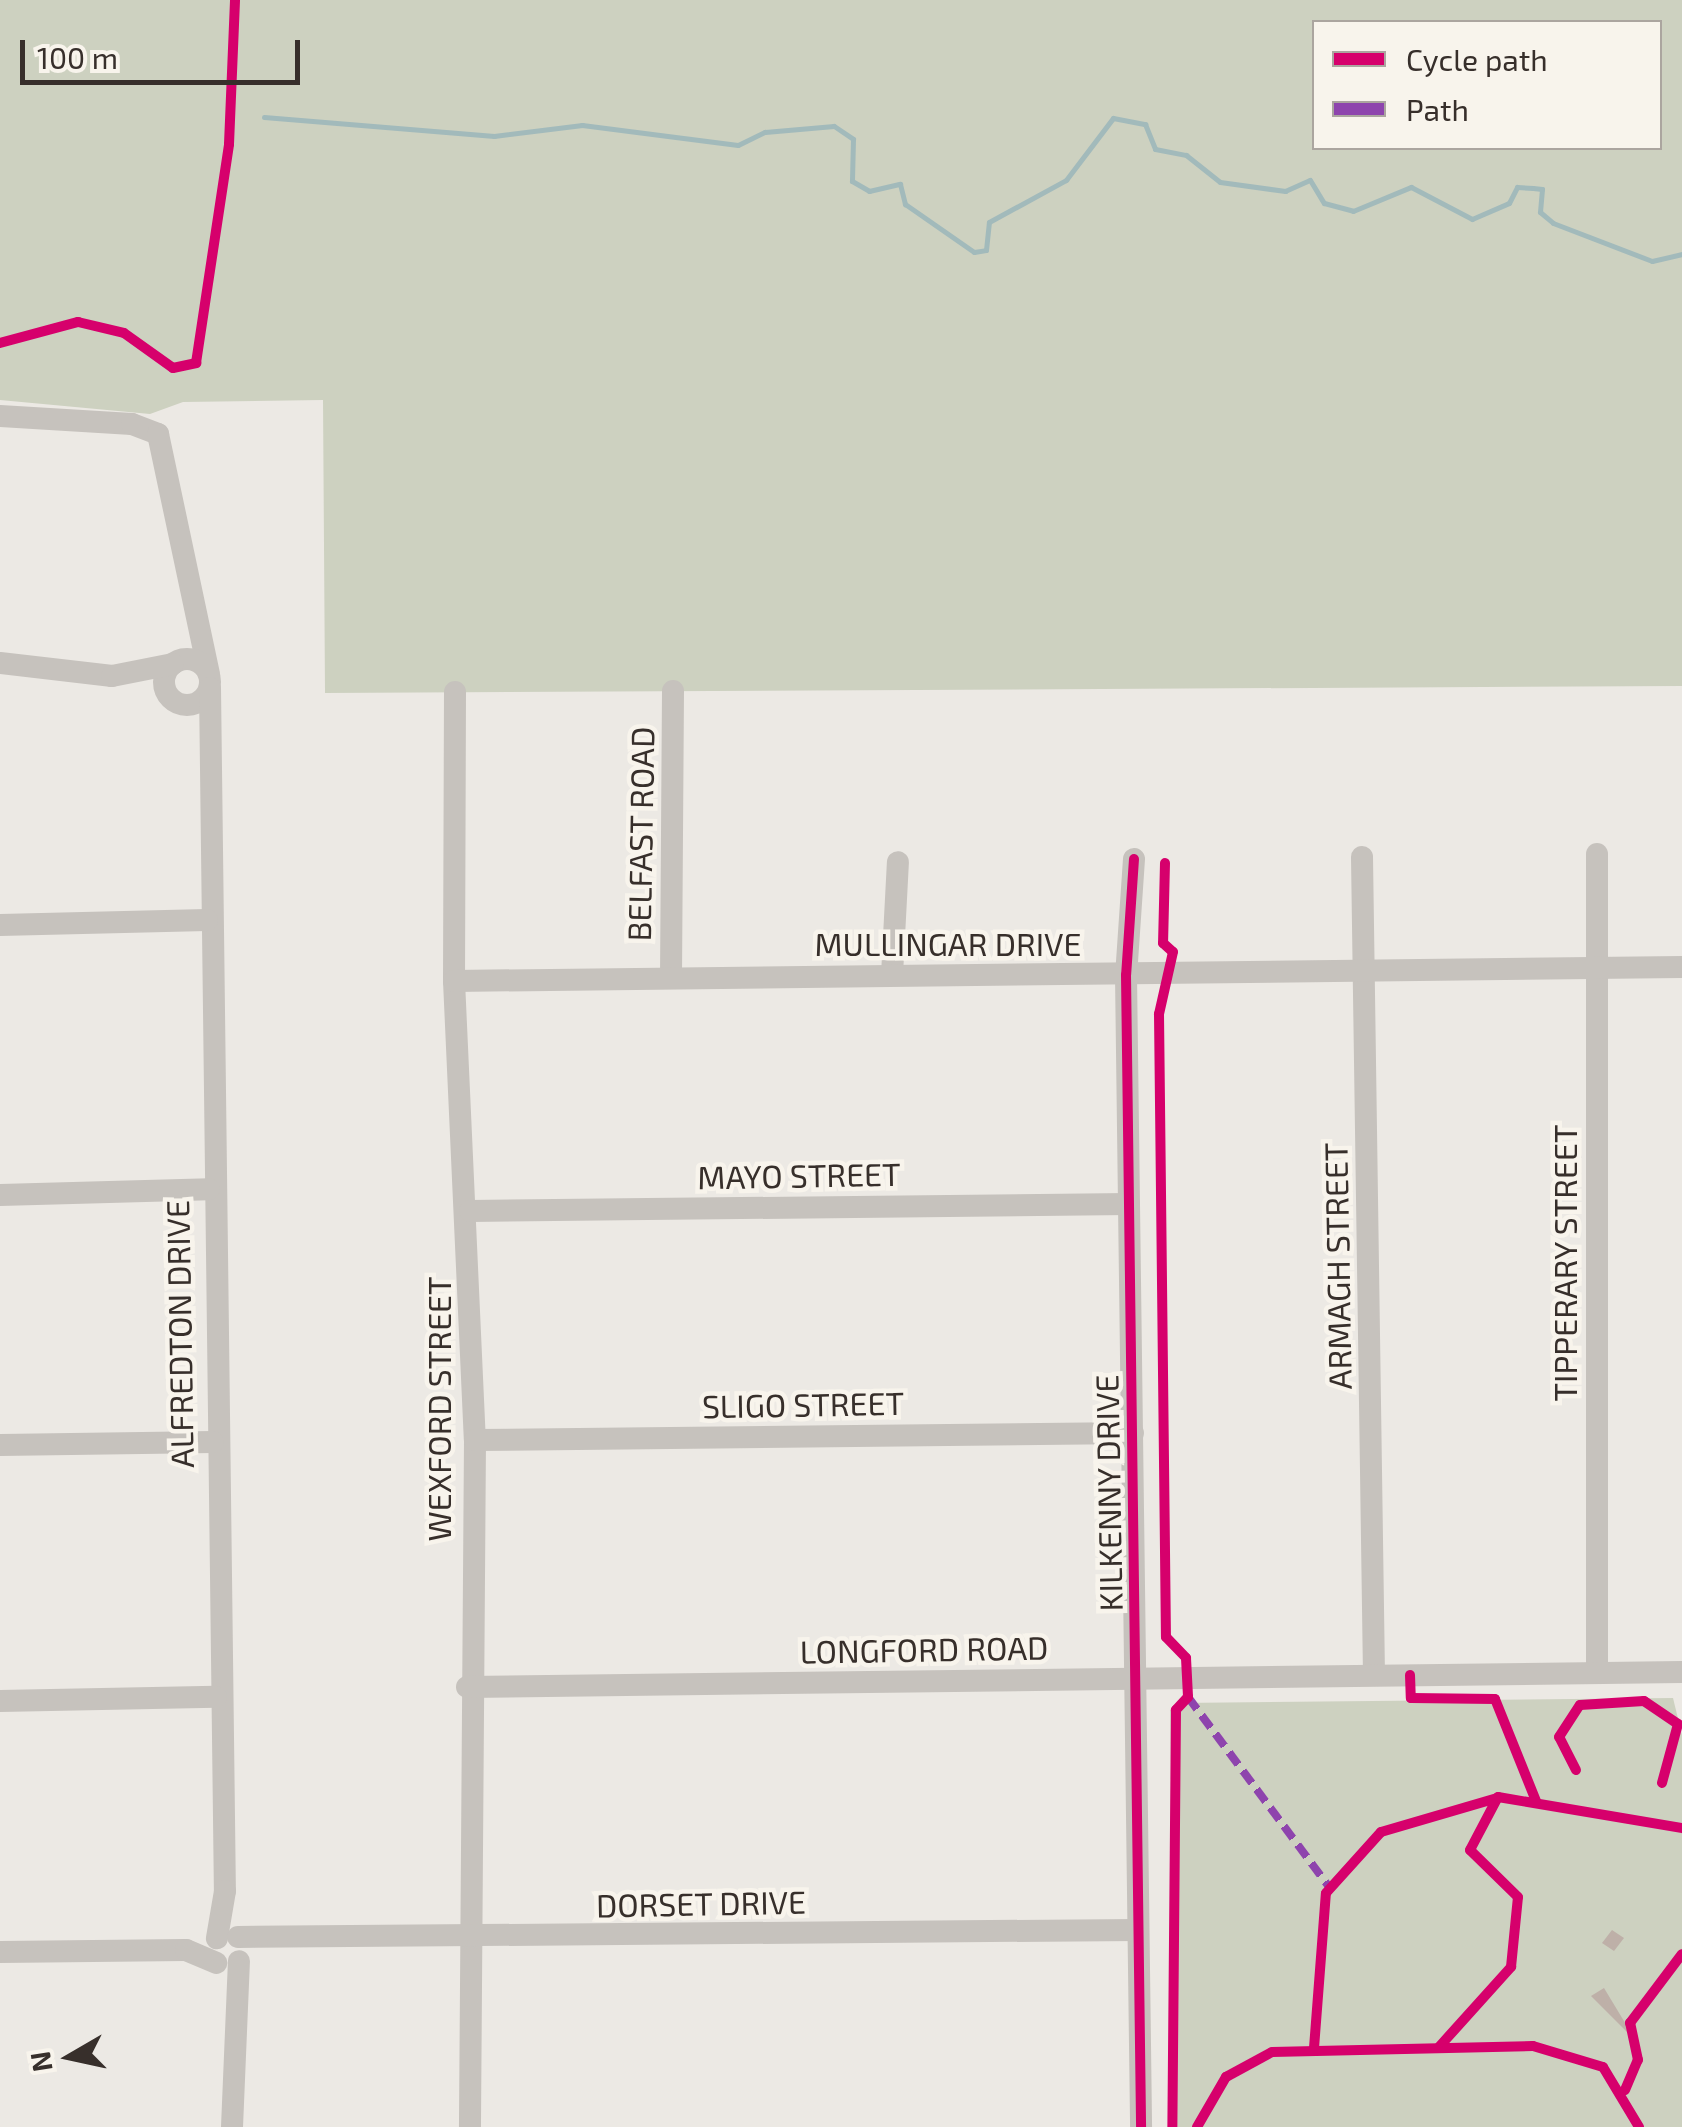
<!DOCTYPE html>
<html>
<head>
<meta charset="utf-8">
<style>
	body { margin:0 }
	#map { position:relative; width:1682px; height:2127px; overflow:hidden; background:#ece9e4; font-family:"Exo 2",sans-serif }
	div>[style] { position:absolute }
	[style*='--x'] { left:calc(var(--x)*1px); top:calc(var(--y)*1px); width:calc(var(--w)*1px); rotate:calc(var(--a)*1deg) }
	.green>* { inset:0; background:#cdd1c0 }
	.stream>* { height:5px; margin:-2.5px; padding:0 2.5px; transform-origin:2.5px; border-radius:2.5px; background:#a2babb }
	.building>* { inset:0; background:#beb0a8 }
	.minor>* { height:22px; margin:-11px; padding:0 11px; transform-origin:11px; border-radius:11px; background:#c6c2bd }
	.minor>.ring { margin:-11px; padding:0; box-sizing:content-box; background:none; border:22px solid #c6c2bd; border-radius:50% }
	.quiet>* { height:8px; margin-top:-4px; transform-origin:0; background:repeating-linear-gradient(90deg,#8e44ad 0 15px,transparent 0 23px) }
	.cycleway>* { height:10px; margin:-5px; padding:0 5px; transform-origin:5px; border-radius:5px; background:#d6006c }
	span { translate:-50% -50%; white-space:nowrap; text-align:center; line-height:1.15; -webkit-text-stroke:9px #f8f4ec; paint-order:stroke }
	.street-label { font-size:32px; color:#372f2b }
	.legend { position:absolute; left:1312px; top:20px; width:350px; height:130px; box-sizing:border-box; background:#f8f4ec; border:2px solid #aba59f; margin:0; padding:12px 18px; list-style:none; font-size:30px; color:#372f2b }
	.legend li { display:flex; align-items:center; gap:20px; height:50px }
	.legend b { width:50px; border:2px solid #aba59f }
	.north { position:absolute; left:20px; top:2007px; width:100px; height:100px; -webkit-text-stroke:8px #f8f4ec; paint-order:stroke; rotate:261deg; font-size:28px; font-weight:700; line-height:40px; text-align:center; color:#372f2b }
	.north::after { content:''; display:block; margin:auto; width:35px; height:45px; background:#372f2b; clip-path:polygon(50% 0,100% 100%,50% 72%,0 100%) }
	.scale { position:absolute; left:20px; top:40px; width:280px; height:45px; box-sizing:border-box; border:5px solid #372f2b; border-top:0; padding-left:12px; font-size:30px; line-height:35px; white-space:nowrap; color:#372f2b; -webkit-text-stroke:8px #f8f4ec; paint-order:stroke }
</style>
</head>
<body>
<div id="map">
	<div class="green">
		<div style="clip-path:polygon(evenodd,0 0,1682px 0,1682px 686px,325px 693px,323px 400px,183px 402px,150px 414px,0 400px,0 0,1314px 22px,1660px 22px,1660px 148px,1314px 148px,1314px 22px)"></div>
		<div style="clip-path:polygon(1673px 1698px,1682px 1735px,1682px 2127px,1176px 2127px,1170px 1711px,1178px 1703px)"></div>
	</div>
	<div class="stream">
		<div style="--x:264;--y:117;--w:231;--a:4.7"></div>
		<div style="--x:494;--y:136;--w:89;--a:-7.1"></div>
		<div style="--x:582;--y:125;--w:157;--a:7.3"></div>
		<div style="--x:738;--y:145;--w:30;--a:-26"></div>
		<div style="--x:765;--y:132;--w:69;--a:-5"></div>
		<div style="--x:834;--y:126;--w:23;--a:34"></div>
		<div style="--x:853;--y:139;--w:42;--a:91.4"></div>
		<div style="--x:852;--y:181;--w:20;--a:30"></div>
		<div style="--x:869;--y:191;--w:32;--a:-13"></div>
		<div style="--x:900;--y:184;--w:21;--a:76"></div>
		<div style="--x:905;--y:204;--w:84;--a:34.8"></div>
		<div style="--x:974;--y:252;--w:12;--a:-9"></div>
		<div style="--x:986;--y:250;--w:28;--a:-84"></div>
		<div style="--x:989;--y:222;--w:88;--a:-28.6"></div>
		<div style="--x:1066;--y:180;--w:78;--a:-52.8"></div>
		<div style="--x:1113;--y:118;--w:33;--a:11"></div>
		<div style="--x:1145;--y:124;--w:27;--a:68"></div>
		<div style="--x:1155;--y:149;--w:32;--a:11"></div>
		<div style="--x:1186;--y:155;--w:43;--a:38.5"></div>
		<div style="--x:1220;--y:182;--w:66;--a:7.9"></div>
		<div style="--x:1285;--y:191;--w:27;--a:-24"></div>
		<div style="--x:1310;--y:180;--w:27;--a:59"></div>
		<div style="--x:1324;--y:203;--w:30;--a:15"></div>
		<div style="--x:1353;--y:211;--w:63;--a:-22.5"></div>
		<div style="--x:1411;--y:187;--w:69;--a:27.7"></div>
		<div style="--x:1472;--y:219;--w:40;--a:-23.4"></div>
		<div style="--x:1509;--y:203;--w:18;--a:-63"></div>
		<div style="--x:1517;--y:187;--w:16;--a:4"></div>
		<div style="--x:1533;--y:188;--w:9;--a:6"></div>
		<div style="--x:1542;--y:189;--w:23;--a:95"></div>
		<div style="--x:1540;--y:212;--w:17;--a:40"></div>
		<div style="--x:1553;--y:223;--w:106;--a:21"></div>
		<div style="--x:1652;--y:261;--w:31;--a:-13"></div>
	</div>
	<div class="building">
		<div style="clip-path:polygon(1612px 1930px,1624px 1938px,1614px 1951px,1602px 1943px)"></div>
		<div style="clip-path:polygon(1604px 1988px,1633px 2036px,1632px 2037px,1591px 1996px)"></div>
	</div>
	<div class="minor">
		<div style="--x:0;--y:416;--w:132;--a:3.5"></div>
		<div style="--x:132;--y:424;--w:28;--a:21"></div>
		<div style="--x:158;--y:434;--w:244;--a:78"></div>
		<div class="ring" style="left:164px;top:659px;width:24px;height:24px"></div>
		<div style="--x:0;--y:663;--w:113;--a:6.6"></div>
		<div style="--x:112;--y:676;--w:62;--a:-11.1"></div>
		<div style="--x:210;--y:688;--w:1203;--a:89.29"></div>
		<div style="--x:225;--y:1891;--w:48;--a:99.7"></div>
		<div style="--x:455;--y:692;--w:289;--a:90.2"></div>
		<div style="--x:454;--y:981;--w:459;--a:87.4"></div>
		<div style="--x:475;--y:1440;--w:687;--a:90.42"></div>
		<div style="--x:1597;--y:854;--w:819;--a:90"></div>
		<div style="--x:1362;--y:857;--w:818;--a:89.16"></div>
		<div style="--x:1134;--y:859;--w:116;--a:93.9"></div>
		<div style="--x:1126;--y:975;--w:1152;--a:89.25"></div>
		<div style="--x:0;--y:925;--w:207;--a:-1.4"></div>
		<div style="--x:892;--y:975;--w:113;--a:-87"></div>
		<div style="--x:671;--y:977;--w:286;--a:-89.6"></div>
		<div style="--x:454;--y:981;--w:1228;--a:-0.65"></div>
		<div style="--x:0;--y:1195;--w:209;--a:-1.6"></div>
		<div style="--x:470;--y:1211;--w:659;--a:-0.61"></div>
		<div style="--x:475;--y:1440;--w:658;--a:-0.61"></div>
		<div style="--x:0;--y:1445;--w:213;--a:-0.8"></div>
		<div style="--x:467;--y:1687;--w:1215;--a:-0.71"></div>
		<div style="--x:0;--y:1701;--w:216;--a:-1.1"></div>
		<div style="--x:238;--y:1937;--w:900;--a:-0.45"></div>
		<div style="--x:0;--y:1952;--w:186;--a:-0.6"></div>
		<div style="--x:186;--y:1950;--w:33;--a:23"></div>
		<div style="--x:232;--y:2127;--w:166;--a:-87.6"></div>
	</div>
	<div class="quiet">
		<div style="--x:1188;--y:1697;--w:238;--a:53.4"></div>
	</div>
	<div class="cycleway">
		<div style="--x:0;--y:343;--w:81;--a:-15.1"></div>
		<div style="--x:78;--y:322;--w:47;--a:13.4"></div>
		<div style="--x:124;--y:333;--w:60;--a:35.5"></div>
		<div style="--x:173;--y:368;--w:24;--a:-12"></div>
		<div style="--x:196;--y:363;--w:221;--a:-81.4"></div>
		<div style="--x:229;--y:144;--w:144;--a:-87.6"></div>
		<div style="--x:1134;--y:859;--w:116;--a:93.9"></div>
		<div style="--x:1126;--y:975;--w:1152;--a:89.25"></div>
		<div style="--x:1165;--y:863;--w:80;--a:91.4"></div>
		<div style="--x:1163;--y:943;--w:13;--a:42"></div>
		<div style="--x:1173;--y:952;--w:64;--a:102.7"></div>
		<div style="--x:1159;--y:1014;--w:623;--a:89.36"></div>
		<div style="--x:1166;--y:1637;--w:29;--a:46"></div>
		<div style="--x:1186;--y:1658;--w:39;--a:87"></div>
		<div style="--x:1188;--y:1697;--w:18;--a:133"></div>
		<div style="--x:1176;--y:1710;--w:417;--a:90.5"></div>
		<div style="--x:1410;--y:1675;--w:23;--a:88"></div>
		<div style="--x:1411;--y:1698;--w:84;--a:0.7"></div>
		<div style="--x:1495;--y:1699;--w:110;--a:68.1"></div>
		<div style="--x:1576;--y:1770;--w:37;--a:-117"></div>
		<div style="--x:1559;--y:1737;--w:38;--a:-57"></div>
		<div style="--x:1580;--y:1705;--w:64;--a:-3.6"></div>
		<div style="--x:1644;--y:1701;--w:41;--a:34.1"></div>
		<div style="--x:1678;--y:1724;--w:61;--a:105.2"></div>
		<div style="--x:1439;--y:2047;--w:108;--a:-48"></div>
		<div style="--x:1511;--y:1967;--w:70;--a:-84.3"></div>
		<div style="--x:1518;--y:1897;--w:67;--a:-135.6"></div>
		<div style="--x:1470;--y:1850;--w:60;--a:-62.2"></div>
		<div style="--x:1498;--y:1797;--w:187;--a:9.6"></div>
		<div style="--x:1314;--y:2048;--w:155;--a:-85.6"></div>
		<div style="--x:1326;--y:1893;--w:82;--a:-48"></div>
		<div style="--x:1381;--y:1832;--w:121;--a:-16.3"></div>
		<div style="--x:1625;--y:2090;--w:33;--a:-67"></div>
		<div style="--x:1638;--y:2060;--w:38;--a:-102"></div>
		<div style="--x:1630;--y:2023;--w:86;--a:-53"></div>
		<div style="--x:1197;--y:2127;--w:58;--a:-59.9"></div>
		<div style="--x:1226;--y:2077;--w:52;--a:-28.5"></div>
		<div style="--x:1272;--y:2052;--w:261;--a:-1.3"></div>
		<div style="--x:1533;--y:2046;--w:73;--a:16.7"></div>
		<div style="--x:1603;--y:2067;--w:70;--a:59"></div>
	</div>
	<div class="street-label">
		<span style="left:640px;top:834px;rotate:-89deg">BELFAST ROAD</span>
		<span style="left:948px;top:943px">MULLINGAR DRIVE</span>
		<span style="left:799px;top:1175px;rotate:-1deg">MAYO STREET</span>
		<span style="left:1564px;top:1263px;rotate:-90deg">TIPPERARY STREET</span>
		<span style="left:1337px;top:1266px;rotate:-91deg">ARMAGH STREET</span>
		<span style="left:179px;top:1334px;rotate:-91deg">ALFREDTON DRIVE</span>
		<span style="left:803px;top:1404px;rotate:-1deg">SLIGO STREET</span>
		<span style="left:438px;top:1409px;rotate:-90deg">WEXFORD STREET</span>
		<span style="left:1108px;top:1493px;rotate:-91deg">KILKENNY DRIVE</span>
		<span style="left:924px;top:1649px;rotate:-1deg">LONGFORD ROAD</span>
		<span style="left:701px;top:1903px;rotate:-1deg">DORSET DRIVE</span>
	</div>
	<ul class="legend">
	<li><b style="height:12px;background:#d6006c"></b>Cycle path</li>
	<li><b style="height:12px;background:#8e44ad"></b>Path</li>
	</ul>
	<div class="north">N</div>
	<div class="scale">100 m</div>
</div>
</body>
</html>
